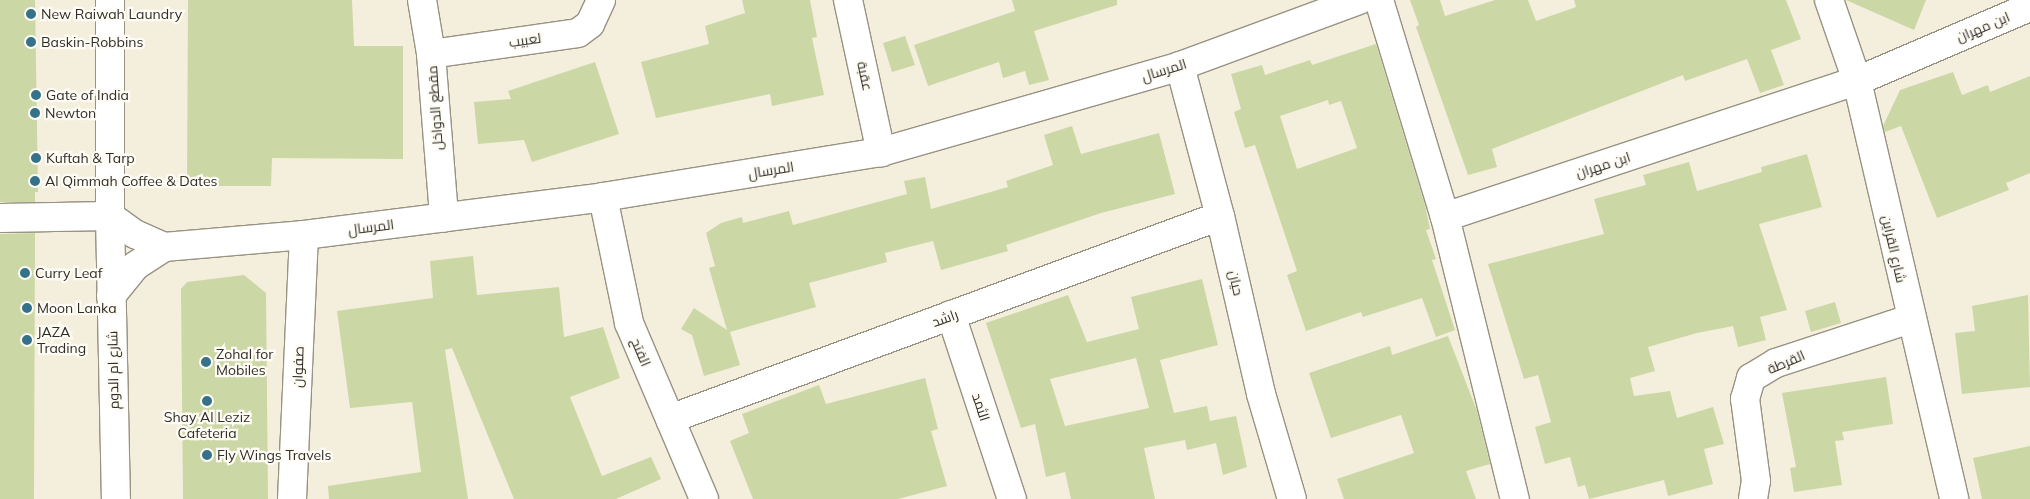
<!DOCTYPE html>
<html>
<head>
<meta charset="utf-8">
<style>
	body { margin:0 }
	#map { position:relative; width:2030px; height:499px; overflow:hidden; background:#f4efdd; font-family:Mulish,Cairo,sans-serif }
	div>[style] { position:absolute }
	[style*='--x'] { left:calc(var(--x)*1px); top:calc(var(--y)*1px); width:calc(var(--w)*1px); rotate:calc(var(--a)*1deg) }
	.building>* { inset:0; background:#ccd7a6 }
	.roads { filter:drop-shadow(1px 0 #989282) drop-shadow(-1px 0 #989282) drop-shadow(0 1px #989282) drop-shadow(0 -1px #989282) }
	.minor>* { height:28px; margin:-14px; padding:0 14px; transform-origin:14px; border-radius:14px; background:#fff }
	.dots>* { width:14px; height:14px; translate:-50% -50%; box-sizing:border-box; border:2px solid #fefcf5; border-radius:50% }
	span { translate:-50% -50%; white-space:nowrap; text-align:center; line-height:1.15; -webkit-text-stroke:4.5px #fefcf5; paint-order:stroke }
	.poi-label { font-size:14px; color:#2f2d27 }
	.left { translate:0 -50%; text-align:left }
	.street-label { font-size:14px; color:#2f2d27 }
</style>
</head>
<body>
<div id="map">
	<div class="building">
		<div style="clip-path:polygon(0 0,35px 0,38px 192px,35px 192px,35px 202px,0 202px)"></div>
		<div style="clip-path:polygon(188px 0,352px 0,354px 46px,403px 46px,403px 159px,272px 158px,271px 186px,187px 186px)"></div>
		<div style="clip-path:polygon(742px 0,810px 0,817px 37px,812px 38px,824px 95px,772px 106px,770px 94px,656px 118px,641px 62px,709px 44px,705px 26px,745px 13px)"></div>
		<div style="clip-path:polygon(1012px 0,1117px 0,1117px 5px,1034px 31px,1049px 80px,1029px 85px,1025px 71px,1003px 78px,999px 62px,928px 86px,914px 45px,1015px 11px)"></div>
		<div style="clip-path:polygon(1410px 0,1440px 0,1445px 16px,1495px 0,1528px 0,1536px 21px,1576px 7px,1574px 0,1786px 0,1801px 39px,1771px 50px,1784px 85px,1760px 93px,1747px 59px,1685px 81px,1683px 75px,1492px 149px,1497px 167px,1468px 175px,1416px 27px,1419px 25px)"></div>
		<div style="clip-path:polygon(1846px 0,1926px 0,1914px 30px)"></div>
		<div style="clip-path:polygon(905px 36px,915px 65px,892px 72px,883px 43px)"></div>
		<div style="clip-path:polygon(evenodd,1376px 44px,1425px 205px,1430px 229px,1426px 230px,1436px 259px,1432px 260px,1455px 330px,1436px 337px,1422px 298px,1363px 317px,1361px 312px,1306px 331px,1287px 275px,1297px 271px,1255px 145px,1245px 148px,1234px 112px,1241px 109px,1231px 74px,1262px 65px,1265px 75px,1310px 60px,1312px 65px,1376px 44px,1328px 100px,1329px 105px,1341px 101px,1357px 148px,1297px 169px,1280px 116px,1328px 100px)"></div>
		<div style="clip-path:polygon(595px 62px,619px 134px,532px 162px,524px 140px,478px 144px,474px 102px,511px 99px,508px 91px)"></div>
		<div style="clip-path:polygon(1953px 72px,1962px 95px,1988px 85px,1990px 92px,2030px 76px,2030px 173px,2006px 183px,2009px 190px,1937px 218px,1901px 126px,1885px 132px,1883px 126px,1900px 90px)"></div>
		<div style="clip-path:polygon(1072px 126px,1081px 154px,1159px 133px,1175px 194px,1101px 213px,1006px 245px,1008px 251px,941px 270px,933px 241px,885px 253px,887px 262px,809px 283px,816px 307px,730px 332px,740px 365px,704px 376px,692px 335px,681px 329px,694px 308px,727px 330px,709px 268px,715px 266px,706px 233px,721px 223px,742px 217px,743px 223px,789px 211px,793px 225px,907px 194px,904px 181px,925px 177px,931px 209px,1008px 187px,1006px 181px,1053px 165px,1044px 135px)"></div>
		<div style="clip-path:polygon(1807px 154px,1822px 207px,1759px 224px,1787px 310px,1760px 317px,1766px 340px,1738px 347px,1733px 326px,1697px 333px,1648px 347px,1655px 371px,1630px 378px,1634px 396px,1670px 391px,1677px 418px,1713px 407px,1724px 444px,1704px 449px,1713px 484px,1668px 496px,1664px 480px,1589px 499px,1585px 485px,1578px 487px,1570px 457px,1545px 464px,1535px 427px,1551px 422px,1538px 375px,1524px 379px,1488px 264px,1604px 234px,1594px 199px,1646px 185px,1643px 175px,1689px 162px,1697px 191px,1762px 172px,1761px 167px)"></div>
		<div style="clip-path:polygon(35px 233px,34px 499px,0 499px,0 234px)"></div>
		<div style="clip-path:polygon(473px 256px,477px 295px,559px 287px,564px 337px,603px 327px,620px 378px,570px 397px,602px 476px,651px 457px,661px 479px,616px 499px,514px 499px,452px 348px,445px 350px,468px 499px,329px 499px,328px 486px,421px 472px,412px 402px,350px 408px,337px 311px,433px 298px,430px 261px)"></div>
		<div style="clip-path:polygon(244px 275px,266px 293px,268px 499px,183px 499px,181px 289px,187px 282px)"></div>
		<div style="clip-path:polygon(evenodd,1202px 279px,1218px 345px,1160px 360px,1174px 413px,1207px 406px,1210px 421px,1236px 416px,1247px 467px,1223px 475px,1216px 443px,1187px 450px,1185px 440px,1144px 448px,1155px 499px,1071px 499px,1065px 472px,1046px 477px,1035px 424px,1021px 428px,986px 323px,1068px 295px,1087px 342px,1139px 329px,1131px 297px,1202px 279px,1136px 358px,1149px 408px,1065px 426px,1050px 379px,1136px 358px)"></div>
		<div style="clip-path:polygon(2028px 295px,2030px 387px,1962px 394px,1955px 333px,1975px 331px,1972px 306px)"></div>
		<div style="clip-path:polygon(1835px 302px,1841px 323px,1811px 332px,1805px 311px)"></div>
		<div style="clip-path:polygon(1448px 336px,1477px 411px,1490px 464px,1466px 471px,1476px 499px,1344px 499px,1337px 479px,1414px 453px,1401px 415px,1331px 438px,1309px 373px,1390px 346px,1392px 355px)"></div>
		<div style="clip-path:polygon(1886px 377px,1893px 424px,1842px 432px,1844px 440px,1835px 441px,1842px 485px,1794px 492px,1790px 468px,1796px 467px,1782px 393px)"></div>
		<div style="clip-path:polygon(925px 378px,938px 429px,931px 431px,947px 486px,898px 499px,753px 499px,730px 441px,749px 433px,742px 414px,819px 385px,826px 404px)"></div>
		<div style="clip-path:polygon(2030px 446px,2030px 499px,1982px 499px,1973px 458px)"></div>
	</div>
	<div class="roads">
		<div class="minor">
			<div style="--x:110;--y:0;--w:216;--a:90"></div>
			<div style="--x:110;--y:216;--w:283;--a:88.8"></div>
			<div style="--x:422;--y:0;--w:55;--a:80.5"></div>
			<div style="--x:431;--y:54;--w:164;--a:85.4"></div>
			<div style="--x:848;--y:0;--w:156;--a:77.8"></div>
			<div style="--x:1379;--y:0;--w:227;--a:73.1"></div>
			<div style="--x:1445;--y:217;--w:291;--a:76.1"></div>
			<div style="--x:1829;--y:0;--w:86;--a:70.9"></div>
			<div style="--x:1857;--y:81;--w:429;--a:76.9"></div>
			<div style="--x:431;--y:54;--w:148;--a:-8.1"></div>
			<div style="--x:578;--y:33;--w:15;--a:-37"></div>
			<div style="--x:590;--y:24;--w:26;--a:-65"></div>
			<div style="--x:1180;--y:66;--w:155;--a:75.1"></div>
			<div style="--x:1220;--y:216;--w:183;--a:77"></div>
			<div style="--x:1261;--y:394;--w:109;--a:73.6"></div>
			<div style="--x:603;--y:197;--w:129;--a:78.3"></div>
			<div style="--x:629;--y:323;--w:191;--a:66.9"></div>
			<div style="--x:1445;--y:217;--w:434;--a:-18.3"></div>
			<div style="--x:1857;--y:81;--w:188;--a:-23.2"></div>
			<div style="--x:0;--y:218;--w:110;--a:-1"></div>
			<div style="--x:110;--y:216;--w:31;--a:36"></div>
			<div style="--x:135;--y:234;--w:32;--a:24"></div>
			<div style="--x:111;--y:296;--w:38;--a:-51"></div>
			<div style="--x:135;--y:266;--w:35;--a:-33"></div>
			<div style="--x:164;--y:247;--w:141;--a:-4.9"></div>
			<div style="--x:304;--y:235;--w:301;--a:-7.2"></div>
			<div style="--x:603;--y:197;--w:282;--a:-9.2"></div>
			<div style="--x:881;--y:152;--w:311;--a:-16"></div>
			<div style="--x:1180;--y:66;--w:191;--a:-20.2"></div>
			<div style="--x:951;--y:315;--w:194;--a:71.7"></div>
			<div style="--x:670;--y:419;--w:586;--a:-20.26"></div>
			<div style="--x:292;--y:499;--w:264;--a:-87.4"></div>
			<div style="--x:1753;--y:499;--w:18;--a:-81"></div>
			<div style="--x:1756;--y:481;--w:83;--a:-97.6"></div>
			<div style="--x:1745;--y:399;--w:22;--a:-74"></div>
			<div style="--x:1751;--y:378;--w:29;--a:-31"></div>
			<div style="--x:1776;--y:363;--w:141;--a:-18.2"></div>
		</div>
	</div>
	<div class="dots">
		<div style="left:31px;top:14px;background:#357189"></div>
		<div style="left:31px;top:42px;background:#357189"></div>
		<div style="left:36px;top:95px;background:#357189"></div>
		<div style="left:35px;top:113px;background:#357189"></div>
		<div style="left:36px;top:158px;background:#357189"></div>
		<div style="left:35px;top:181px;background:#357189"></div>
		<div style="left:25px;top:273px;background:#357189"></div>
		<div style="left:27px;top:308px;background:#357189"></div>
		<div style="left:27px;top:340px;background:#357189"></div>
		<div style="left:206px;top:362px;background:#357189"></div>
		<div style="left:207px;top:401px;background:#357189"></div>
		<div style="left:207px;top:455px;background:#357189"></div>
	</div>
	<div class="poi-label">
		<span class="left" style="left:41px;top:14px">New Raiwah Laundry</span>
		<span class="left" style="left:41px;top:42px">Baskin-Robbins</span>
		<span class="left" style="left:46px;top:95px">Gate of India</span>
		<span class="left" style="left:45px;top:113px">Newton</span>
		<span class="left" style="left:46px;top:158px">Kuftah &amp; Tarp</span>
		<span class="left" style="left:45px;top:181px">Al Qimmah Coffee &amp; Dates</span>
		<span class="left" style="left:35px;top:273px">Curry Leaf</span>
		<span class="left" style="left:37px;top:308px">Moon Lanka</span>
		<span class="left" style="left:37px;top:340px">JAZA<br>Trading</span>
		<span class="left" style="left:216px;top:362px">Zohal for<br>Mobiles</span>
		<span style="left:207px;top:425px">Shay Al Leziz<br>Cafeteria</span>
		<span class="left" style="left:217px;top:455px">Fly Wings Travels</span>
	</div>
	<div class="street-label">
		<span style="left:1983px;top:27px;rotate:-23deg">ابن مهران</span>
		<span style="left:525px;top:40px;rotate:-8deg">لعبيب</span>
		<span style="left:1164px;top:70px;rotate:-17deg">المرسال</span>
		<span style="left:865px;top:76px;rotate:78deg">عقبة</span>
		<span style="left:435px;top:108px;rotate:-94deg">مقطع الدواخل</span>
		<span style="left:1603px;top:165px;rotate:-18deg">ابن مهران</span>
		<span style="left:771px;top:170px;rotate:-9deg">المرسال</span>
		<span style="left:371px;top:227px;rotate:-7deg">المرسال</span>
		<span style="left:1894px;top:249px;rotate:77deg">شارع القراين</span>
		<span style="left:1236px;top:283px;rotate:77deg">حيان</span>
		<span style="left:945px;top:318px;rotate:-20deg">راشد</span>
		<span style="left:641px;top:352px;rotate:67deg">الفتح</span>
		<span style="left:1786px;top:362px;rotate:-23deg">القرطة</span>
		<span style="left:298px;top:367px;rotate:-88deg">صفوان</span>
		<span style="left:113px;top:370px;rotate:-91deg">شارع ام الدوم</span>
		<span style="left:981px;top:407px;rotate:72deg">الثمد</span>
	</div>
</div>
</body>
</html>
